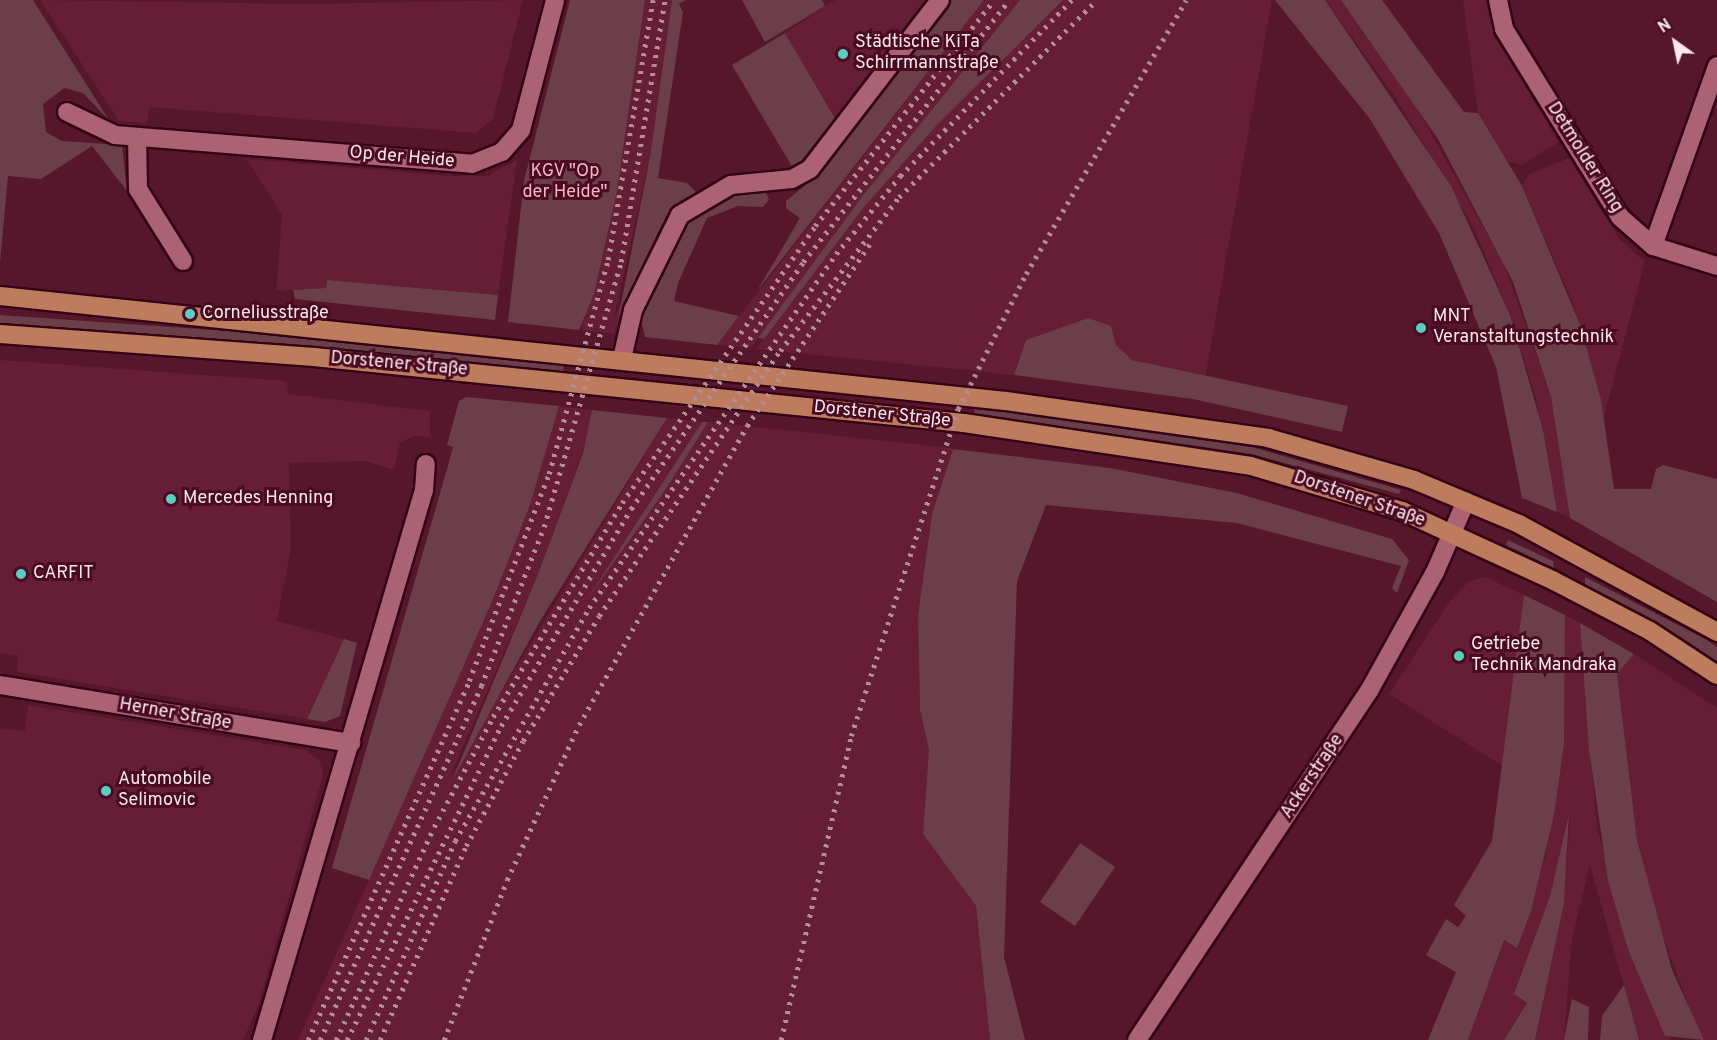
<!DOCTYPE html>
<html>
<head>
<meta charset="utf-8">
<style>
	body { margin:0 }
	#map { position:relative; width:1717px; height:1040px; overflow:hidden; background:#56162c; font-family:Overpass,sans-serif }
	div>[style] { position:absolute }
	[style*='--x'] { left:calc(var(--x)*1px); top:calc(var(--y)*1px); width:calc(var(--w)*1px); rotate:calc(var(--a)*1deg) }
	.built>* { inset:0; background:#651e36 }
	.green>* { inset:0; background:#6a3f4a }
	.roads { filter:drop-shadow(2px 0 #330415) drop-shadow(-2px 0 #330415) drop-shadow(0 2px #330415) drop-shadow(0 -2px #330415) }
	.street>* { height:18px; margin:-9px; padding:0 9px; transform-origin:9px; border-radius:9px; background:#aa6274 }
	.primary>* { height:18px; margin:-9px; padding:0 9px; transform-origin:9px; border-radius:9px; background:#be7c5f }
	.rail>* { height:4.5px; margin-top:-2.25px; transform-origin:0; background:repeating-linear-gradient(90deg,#b38e99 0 3px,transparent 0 9px) }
	.dots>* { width:16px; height:16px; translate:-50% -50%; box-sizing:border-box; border:3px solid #4a0a22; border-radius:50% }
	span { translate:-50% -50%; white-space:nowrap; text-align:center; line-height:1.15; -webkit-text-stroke:6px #4a0a22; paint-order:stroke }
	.poi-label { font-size:18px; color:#fae9ec }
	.left { translate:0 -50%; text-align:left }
	.street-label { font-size:18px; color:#fae9ec }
	.park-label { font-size:18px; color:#f4b8c5 }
	.north { position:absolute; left:1645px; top:12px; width:60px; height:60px; -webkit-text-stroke:4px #4a0a22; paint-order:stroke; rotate:327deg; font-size:16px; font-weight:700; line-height:24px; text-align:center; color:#fae9ec }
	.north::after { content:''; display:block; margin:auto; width:21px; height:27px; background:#fae9ec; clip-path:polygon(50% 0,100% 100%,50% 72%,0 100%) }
</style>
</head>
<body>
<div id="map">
	<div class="built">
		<div style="clip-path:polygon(40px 0,301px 4px,523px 0,493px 119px,476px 133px,149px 107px,147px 123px,119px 121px)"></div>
		<div style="clip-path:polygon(645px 0,672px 0,650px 157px,614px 317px,663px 223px,665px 224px,622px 327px,616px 325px,614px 334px,581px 330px,617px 191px)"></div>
		<div style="clip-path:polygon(835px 0,929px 0,837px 122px,785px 33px)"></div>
		<div style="clip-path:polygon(984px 0,1020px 0,864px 194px,751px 348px,717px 345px)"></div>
		<div style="clip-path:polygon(1063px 0,1272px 0,1205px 378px,1132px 360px,1116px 345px,1111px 326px,1088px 318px,1026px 340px,1014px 375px,756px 349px,864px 207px,937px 125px)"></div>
		<div style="clip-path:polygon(1325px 0,1341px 0,1409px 94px,1504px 264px,1551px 397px,1570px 518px,1557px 512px,1536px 399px,1510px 315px,1474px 228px,1394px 95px)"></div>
		<div style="clip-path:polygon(1463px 0,1485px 0,1495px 37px,1559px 142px,1522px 165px,1506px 161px,1478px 113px)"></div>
		<div style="clip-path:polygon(1569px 158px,1619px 239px,1645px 261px,1604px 417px,1574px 306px,1522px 186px,1529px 174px)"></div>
		<div style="clip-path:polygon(247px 159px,455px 176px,486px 176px,517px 160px,498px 295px,327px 280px,326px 288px,276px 291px,282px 215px)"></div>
		<div style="clip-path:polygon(0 360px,287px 381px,288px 394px,430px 411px,430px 437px,413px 436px,400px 443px,394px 470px,365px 461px,289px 463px,291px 549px,277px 621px,344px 639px,307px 719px,17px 672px,18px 656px,0 653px)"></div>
		<div style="clip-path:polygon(559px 406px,592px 410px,588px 437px,536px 579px,449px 779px,667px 418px,702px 422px,594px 590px,708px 422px,953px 448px,932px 514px,918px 615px,920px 710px,929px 749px,923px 834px,976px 906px,990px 1040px,298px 1040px,494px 597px,530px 505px)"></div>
		<div style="clip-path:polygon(1485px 577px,1524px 595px,1504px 767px,1389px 694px,1450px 601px,1469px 581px)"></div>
		<div style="clip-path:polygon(1565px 615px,1580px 623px,1597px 830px,1670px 1040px,1639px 1040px,1590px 865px,1572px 938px,1564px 1040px,1535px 1040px,1564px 903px,1570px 814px,1550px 896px,1514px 994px,1527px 1002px,1504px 1040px,1468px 1040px,1504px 940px,1517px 947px,1545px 857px,1564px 744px)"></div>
		<div style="clip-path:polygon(1634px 654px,1717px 708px,1717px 1040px,1704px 1040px,1698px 1032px,1652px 906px,1637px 840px,1617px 674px)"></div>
		<div style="clip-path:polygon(28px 705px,305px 750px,320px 760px,323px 775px,259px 1004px,243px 1040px,0 1040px,0 728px,25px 731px)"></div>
	</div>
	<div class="green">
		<div style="clip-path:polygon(0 0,33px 0,109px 120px,83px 93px,64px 88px,43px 104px,46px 132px,62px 141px,122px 145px,127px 191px,92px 146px,41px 179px,8px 176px,0 263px)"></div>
		<div style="clip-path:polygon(570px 0,645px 0,617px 191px,594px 294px,579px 330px,508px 322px,524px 181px)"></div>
		<div style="clip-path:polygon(672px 0,686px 0,679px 4px,683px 12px,658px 178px,687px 183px,696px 192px,662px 224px,618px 319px,650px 157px)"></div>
		<div style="clip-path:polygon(742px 0,822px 0,825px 6px,765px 42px)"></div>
		<div style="clip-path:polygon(951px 0,984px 0,757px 291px,800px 218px,786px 208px,786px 201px,818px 175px)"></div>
		<div style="clip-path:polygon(1020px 0,1063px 0,937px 125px,864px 207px,764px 339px,758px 338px,864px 194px)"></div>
		<div style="clip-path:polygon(1275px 0,1325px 0,1451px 186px,1510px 315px,1543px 430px,1557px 512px,1522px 498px,1496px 367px,1439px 233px,1370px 119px)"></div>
		<div style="clip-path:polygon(1341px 0,1382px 0,1464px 112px,1478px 113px,1522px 186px,1579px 322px,1601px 400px,1614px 489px,1651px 489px,1656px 469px,1663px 465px,1717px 479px,1717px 602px,1570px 518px,1551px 397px,1513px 282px,1438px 139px)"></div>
		<div style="clip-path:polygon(785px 33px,837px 122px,809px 161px,794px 170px,732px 65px)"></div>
		<div style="clip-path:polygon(765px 190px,769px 200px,763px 207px,738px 206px,707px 218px,678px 283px,674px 301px,739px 316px,717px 345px,645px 337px,641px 320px,679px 233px,694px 214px,728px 194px)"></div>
		<div style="clip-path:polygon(327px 280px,498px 295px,495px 320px,295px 299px,293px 290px,326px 288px)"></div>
		<div style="clip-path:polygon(0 315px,228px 331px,564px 365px,563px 371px,0 324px)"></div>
		<div style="clip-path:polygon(1088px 318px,1111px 326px,1116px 345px,1132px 360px,1348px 406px,1342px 432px,1193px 399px,1014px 375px,1026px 340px)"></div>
		<div style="clip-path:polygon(466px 397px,559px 406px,530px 505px,494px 597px,369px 880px,332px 868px,447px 469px,453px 447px,447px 445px,459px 401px)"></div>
		<div style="clip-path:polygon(975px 408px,1252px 447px,1401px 490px,1399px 494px,1252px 454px,974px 414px)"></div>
		<div style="clip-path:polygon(592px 410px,667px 418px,540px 621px,452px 781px,536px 579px,583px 453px)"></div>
		<div style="clip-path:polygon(702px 422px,708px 422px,664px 492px,586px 601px)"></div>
		<div style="clip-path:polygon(953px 449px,1110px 468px,1237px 493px,1392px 539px,1409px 560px,1397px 593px,1392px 588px,1401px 566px,1237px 523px,1046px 505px,1017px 581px,1004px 957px,1025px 1040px,990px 1040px,976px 906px,923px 834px,929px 749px,920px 710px,918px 615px,932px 514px)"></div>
		<div style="clip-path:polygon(1508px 540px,1553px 561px,1554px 568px,1506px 545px)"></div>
		<div style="clip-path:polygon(1585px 577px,1707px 640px,1717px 647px,1717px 663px,1585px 584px)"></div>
		<div style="clip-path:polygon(1524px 595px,1565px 615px,1564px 744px,1554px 815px,1531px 911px,1517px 948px,1504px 940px,1468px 1040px,1428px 1040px,1456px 972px,1426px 955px,1446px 919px,1458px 927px,1466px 916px,1454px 905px,1492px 841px)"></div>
		<div style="clip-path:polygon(1580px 623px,1634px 654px,1617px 674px,1637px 840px,1672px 970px,1704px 1040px,1665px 1036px,1629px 952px,1608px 881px,1589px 749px)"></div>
		<div style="clip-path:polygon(344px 639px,357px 643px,340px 716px,325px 722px,307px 719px)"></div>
		<div style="clip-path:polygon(1569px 814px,1564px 903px,1535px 1040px,1504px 1040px,1527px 1003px,1514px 994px,1550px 896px)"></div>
		<div style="clip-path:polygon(1080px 843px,1115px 867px,1075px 926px,1040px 902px)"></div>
		<div style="clip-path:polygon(1624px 985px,1639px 1040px,1600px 1040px,1602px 1016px)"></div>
		<div style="clip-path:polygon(1572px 999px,1589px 1007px,1588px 1040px,1564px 1040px)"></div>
	</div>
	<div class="roads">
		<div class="street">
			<div style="--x:1498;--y:0;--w:30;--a:78"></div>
			<div style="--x:1504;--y:29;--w:221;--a:58.3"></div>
			<div style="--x:1620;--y:217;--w:44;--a:41.3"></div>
			<div style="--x:1653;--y:246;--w:67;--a:17.4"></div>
			<div style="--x:67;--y:112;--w:53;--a:25.6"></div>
			<div style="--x:115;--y:135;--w:358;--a:4.6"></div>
			<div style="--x:472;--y:164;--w:32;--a:-22"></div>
			<div style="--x:502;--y:152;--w:29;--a:-49"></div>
			<div style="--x:521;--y:130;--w:134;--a:-75.3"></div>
			<div style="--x:137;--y:137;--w:52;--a:88.9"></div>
			<div style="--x:138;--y:189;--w:85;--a:58"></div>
			<div style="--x:1653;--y:246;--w:191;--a:-70.4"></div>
			<div style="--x:622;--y:359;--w:50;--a:-77.3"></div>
			<div style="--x:633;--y:310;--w:106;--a:-63.7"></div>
			<div style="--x:680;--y:215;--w:59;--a:-30.5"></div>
			<div style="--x:731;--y:185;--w:61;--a:-5.6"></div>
			<div style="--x:792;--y:179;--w:21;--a:-29"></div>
			<div style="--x:810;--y:169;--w:213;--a:-52.4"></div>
			<div style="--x:0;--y:685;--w:356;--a:9.4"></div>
			<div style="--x:262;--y:1040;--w:573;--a:-73.59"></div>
			<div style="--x:424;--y:490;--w:26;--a:-86"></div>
			<div style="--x:1137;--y:1040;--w:419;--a:-56.4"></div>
			<div style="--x:1369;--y:691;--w:136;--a:-61"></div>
			<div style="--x:1435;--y:572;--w:77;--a:-66.4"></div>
		</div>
		<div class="primary">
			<div style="--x:0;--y:296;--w:1011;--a:5.96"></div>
			<div style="--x:1006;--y:401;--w:265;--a:8"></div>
			<div style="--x:1268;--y:438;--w:152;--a:16"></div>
			<div style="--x:1414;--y:480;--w:114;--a:22.7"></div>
			<div style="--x:1519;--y:524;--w:226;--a:28.6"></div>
			<div style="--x:0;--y:334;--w:315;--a:4.2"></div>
			<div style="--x:314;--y:357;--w:653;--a:5.8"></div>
			<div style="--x:964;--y:423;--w:290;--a:8.5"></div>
			<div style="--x:1251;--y:466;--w:158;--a:16.6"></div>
			<div style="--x:1402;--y:511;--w:167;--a:24.7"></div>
			<div style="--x:1554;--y:581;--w:108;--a:27.5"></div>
			<div style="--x:1650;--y:631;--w:80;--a:33.3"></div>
		</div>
	</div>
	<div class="rail">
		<div style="--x:308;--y:1040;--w:393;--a:-65.8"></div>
		<div style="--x:469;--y:681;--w:222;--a:-68.9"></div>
		<div style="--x:549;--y:474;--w:222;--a:-74.6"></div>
		<div style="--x:608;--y:260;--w:264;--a:-80.2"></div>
		<div style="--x:320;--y:1040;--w:389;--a:-65.5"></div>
		<div style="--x:481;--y:686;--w:171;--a:-68.4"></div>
		<div style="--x:544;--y:527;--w:276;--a:-73.8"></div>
		<div style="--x:621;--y:262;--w:266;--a:-80.5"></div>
		<div style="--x:336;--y:1040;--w:234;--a:-65.3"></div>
		<div style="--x:434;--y:827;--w:125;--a:-61.8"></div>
		<div style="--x:493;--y:717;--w:250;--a:-58.9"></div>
		<div style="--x:622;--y:503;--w:338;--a:-55.1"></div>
		<div style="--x:815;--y:226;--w:288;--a:-51.6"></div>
		<div style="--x:347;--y:1040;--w:350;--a:-63.9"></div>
		<div style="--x:501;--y:726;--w:253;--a:-59.1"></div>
		<div style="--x:631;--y:509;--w:301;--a:-55.1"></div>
		<div style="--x:803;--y:262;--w:333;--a:-51.8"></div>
		<div style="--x:366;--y:1040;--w:218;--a:-65.9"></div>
		<div style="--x:455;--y:841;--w:269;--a:-60.1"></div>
		<div style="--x:589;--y:608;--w:432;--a:-55.1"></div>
		<div style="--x:836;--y:254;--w:101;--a:-50.6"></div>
		<div style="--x:900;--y:176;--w:246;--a:-45.7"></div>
		<div style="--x:380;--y:1040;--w:212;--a:-66.1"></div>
		<div style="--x:466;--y:846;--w:119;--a:-61.5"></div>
		<div style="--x:523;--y:741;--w:146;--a:-58.7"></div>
		<div style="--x:599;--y:616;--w:321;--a:-55.7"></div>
		<div style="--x:780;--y:351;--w:195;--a:-52.3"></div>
		<div style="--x:899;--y:197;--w:279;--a:-44.9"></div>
		<div style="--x:444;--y:1040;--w:172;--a:-68.5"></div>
		<div style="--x:507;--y:880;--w:171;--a:-65.1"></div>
		<div style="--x:579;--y:725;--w:343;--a:-60.7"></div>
		<div style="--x:747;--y:426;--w:222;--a:-56"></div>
		<div style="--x:781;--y:1040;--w:312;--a:-77"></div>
		<div style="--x:851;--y:736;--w:344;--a:-71.9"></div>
		<div style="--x:958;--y:409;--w:151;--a:-63.3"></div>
		<div style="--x:1026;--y:274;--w:317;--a:-59.7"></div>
	</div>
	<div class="dots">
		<div style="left:843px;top:54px;background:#58cebf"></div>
		<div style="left:190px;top:314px;background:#58cebf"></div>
		<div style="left:1421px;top:328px;background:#58cebf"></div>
		<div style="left:171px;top:499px;background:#58cebf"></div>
		<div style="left:21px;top:574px;background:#58cebf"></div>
		<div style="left:1459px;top:656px;background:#58cebf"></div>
		<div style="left:106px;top:791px;background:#58cebf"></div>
	</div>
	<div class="poi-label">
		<span class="left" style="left:855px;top:54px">Städtische KiTa<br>Schirrmannstraße</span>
		<span class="left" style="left:202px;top:314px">Corneliusstraße</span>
		<span class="left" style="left:1433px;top:328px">MNT<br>Veranstaltungstechnik</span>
		<span class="left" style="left:183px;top:499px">Mercedes Henning</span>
		<span class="left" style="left:33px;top:574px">CARFIT</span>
		<span class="left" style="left:1471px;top:656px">Getriebe<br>Technik Mandraka</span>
		<span class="left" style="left:118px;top:791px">Automobile<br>Selimovic</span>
	</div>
	<div class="street-label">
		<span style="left:402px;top:158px;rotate:5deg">Op der Heide</span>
		<span style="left:1584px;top:158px;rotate:58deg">Detmolder Ring</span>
		<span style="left:399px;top:365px;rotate:5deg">Dorstener Straße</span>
		<span style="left:882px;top:415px;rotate:6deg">Dorstener Straße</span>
		<span style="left:1359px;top:500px;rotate:19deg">Dorstener Straße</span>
		<span style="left:175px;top:715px;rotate:10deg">Herner Straße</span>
		<span style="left:1313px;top:777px;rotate:-56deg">Ackerstraße</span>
	</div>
	<div class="park-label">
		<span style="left:565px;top:183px">KGV "Op<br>der Heide"</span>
	</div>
	<div class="north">N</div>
</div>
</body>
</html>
